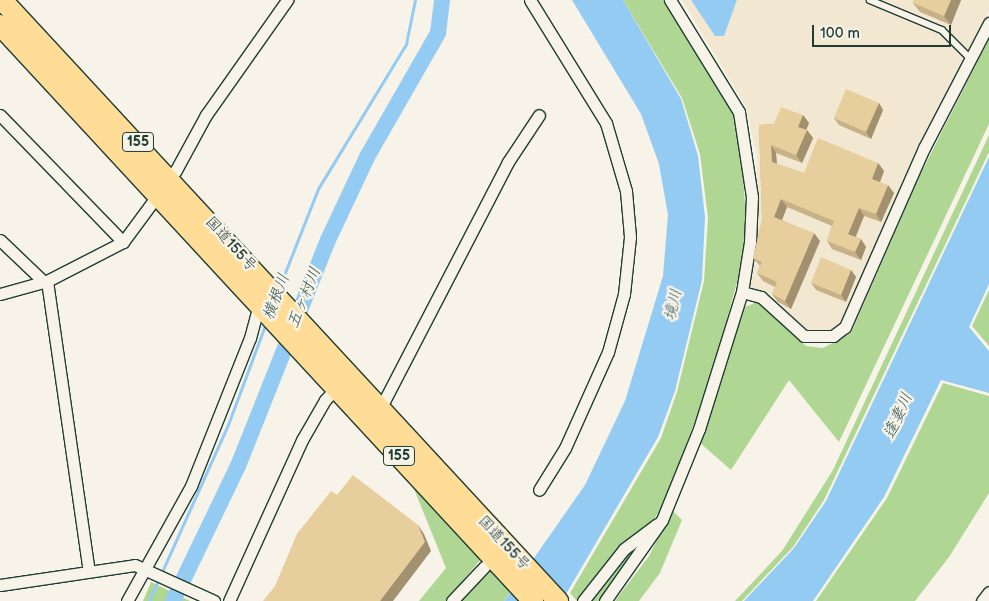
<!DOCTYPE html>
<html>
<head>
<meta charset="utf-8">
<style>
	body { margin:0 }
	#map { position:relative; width:989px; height:601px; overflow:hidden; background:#f7f3e8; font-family:"Balsamiq Sans","Klee One",sans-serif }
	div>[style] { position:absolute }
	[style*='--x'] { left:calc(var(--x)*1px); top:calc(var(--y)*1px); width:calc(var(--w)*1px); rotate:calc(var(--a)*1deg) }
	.built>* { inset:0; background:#f2e8d2 }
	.green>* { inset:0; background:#afd793 }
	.water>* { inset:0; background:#94cbf2 }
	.stream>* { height:2.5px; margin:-1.25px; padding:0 1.25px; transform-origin:1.25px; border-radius:1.25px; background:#94cbf2 }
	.river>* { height:16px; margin:-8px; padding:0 8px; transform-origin:8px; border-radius:8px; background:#94cbf2 }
	.roads { filter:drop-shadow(1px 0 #1f3d34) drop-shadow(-1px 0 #1f3d34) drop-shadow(0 1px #1f3d34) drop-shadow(0 -1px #1f3d34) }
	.lane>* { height:5.5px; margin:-2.75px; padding:0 2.75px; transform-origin:2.75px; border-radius:2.75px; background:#f7f3e8 }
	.street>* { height:11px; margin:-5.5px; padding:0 5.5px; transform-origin:5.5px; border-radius:5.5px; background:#f7f3e8 }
	.highway>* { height:20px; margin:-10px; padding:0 10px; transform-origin:10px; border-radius:10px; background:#ffdd96 }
	.wall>* { inset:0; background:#c7b187 }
	.shaded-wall>* { inset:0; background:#a2906e }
	.building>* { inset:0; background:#e7ce9d }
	span { translate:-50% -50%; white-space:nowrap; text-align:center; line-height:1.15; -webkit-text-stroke:5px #f7f3e8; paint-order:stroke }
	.shield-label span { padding:1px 4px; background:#f7f3e8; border:1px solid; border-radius:4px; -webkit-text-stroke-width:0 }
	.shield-label { font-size:14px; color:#1f3d34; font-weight:700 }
	.street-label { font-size:15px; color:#1f3d34 }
	.water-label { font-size:16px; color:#36595a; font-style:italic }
	.scale { position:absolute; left:812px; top:25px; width:139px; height:22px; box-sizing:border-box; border:2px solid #1f3d34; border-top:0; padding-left:6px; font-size:15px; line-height:18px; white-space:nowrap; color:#1f3d34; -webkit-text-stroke:4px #f7f3e8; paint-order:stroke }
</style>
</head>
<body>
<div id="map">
	<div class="built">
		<div style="clip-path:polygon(682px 0,989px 0,989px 11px,918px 145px,842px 321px,830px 331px,806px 330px,763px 292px,748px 287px,758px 196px,756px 153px,746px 107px)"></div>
	</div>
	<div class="green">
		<div style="clip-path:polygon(623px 0,666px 0,730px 104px,741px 138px,746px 224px,743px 260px,711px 378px,664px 504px,652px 522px,620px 545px,577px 601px,570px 593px,661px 438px,677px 392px,704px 281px,708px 218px,700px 154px,682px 98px)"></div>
		<div style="clip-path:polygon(989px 39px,989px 124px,839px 442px,789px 380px,731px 470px,699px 442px,745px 307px,757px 302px,806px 346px,823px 348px,851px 333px,921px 173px)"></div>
		<div style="clip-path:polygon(989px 135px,989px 152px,824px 500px,793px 547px,742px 601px,735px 601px,782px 551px,833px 470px)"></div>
		<div style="clip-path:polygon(989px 290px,989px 346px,972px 326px)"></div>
		<div style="clip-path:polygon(943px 383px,989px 396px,989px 493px,949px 557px,915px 601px,816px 601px,887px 498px)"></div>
		<div style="clip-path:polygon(412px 484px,481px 559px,446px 601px,419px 601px,446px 568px)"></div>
		<div style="clip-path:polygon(672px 510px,682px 520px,660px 573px,639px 601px,615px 601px,649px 556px)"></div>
		<div style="clip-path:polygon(647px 536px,604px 601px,587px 601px,626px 551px)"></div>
		<div style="clip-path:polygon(488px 569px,510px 592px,504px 601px,461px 601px)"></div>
		<div style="clip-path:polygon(151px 582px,190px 601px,143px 601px)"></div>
	</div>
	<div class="water">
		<div style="clip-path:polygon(572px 0,623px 0,681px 99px,698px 156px,705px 217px,702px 280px,675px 391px,658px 437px,562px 601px,504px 601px,585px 485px,625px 401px,663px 276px,668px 215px,659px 164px,641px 114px)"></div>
		<div style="clip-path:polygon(691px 0,737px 0,724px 36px,715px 36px)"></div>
		<div style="clip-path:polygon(989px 157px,989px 284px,969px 327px,989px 351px,989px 393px,941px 380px,884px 497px,813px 601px,744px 601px,794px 548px,826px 501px)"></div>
	</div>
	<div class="stream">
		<div style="--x:279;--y:288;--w:106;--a:-68.5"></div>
		<div style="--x:318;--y:189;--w:170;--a:-58.7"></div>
		<div style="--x:406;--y:44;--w:45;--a:-78.4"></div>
		<div style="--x:161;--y:574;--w:163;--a:-65.8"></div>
		<div style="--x:228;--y:425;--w:109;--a:-69.6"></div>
		<div style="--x:149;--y:601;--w:24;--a:-66"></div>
	</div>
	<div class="river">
		<div style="--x:173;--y:601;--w:150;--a:-64.3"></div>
		<div style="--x:238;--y:466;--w:243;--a:-68.3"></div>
		<div style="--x:328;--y:240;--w:92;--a:-64.8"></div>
		<div style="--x:367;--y:157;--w:143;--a:-60.2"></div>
		<div style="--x:438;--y:33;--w:33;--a:-83"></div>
	</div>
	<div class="roads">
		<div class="lane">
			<div style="--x:870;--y:0;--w:78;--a:22.6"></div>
			<div style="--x:942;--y:30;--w:38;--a:45"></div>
		</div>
		<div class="street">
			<div style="--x:530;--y:0;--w:145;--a:58.3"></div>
			<div style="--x:606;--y:123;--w:71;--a:73.6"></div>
			<div style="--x:626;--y:191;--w:46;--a:85"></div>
			<div style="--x:630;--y:237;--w:57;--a:96"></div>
			<div style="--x:624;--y:294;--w:60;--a:105.4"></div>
			<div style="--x:608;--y:352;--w:105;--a:114.1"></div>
			<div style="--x:565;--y:448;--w:49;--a:121.8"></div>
			<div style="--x:0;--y:115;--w:177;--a:45.9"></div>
			<div style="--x:0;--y:240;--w:61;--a:43.7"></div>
			<div style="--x:47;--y:281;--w:293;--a:81.8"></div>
			<div style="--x:742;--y:292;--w:20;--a:15"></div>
			<div style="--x:761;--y:297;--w:58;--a:42.2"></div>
			<div style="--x:804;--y:336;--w:29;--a:0"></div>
			<div style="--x:833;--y:336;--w:15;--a:-37"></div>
			<div style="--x:845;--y:327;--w:196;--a:-66.2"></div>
			<div style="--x:924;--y:148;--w:141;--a:-62.5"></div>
			<div style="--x:0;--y:294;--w:49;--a:-15.5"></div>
			<div style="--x:47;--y:281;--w:85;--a:-27.2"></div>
			<div style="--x:123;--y:242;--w:89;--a:-53.6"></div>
			<div style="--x:176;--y:170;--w:63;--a:-61.4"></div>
			<div style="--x:206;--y:115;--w:141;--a:-54.8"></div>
			<div style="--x:380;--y:409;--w:278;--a:-62.6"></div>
			<div style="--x:508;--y:162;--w:56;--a:-56.6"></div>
			<div style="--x:0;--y:585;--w:136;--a:-8.4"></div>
			<div style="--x:135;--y:565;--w:87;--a:24.5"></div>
			<div style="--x:127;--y:601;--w:132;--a:-60.9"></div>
			<div style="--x:191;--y:486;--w:159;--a:-68.3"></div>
			<div style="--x:250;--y:338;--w:35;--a:-75"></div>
			<div style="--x:229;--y:601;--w:177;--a:-65.6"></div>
			<div style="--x:302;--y:440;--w:46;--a:-60.1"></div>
			<div style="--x:325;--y:400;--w:21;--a:-47"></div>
			<div style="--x:452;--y:601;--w:47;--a:-46.7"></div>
			<div style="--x:583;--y:601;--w:66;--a:-51.7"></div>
			<div style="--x:624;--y:549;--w:41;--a:-37.1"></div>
			<div style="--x:605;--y:601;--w:99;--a:-54.9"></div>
			<div style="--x:662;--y:520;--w:98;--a:-67.9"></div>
			<div style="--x:699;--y:429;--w:144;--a:-72.6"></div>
			<div style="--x:742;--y:292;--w:51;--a:-80.9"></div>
			<div style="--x:750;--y:242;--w:45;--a:-87.5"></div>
			<div style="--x:752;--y:197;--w:86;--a:-98.7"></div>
			<div style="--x:739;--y:112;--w:132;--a:-121.6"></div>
			<div style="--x:982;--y:601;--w:11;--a:-52"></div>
		</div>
		<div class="highway">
			<div style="--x:2;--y:0;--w:819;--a:47.23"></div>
			<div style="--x:0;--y:25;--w:785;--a:47.22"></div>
		</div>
	</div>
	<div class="wall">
		<div style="clip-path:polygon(914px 0,961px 0,951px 25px,920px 12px,913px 3px)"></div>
		<div style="clip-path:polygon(879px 103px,883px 110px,871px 139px,839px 125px,834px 118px)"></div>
		<div style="clip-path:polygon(803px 115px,809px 123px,806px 130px,807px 130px,813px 138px,802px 163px,776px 153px,777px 164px,804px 173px,878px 163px,884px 171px,880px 182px,894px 193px,881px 222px,864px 216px,856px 237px,861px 239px,866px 247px,861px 260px,832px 249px,827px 241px,832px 226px,787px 207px,782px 220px,820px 241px,791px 309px,778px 302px,772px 294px,775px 287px,763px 281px,757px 273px,760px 266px,753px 258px,762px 220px,759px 125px,774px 124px)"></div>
		<div style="clip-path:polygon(851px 270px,856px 277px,846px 302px,816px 290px,811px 283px)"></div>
	</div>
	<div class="shaded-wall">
		<div style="clip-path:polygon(951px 0,961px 0,951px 25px,944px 16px)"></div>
		<div style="clip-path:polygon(879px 103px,883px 110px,871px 139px,866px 132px)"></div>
		<div style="clip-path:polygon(803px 115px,809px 123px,804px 135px,798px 127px)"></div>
		<div style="clip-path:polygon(807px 130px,813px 138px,802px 163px,796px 155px)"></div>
		<div style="clip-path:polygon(771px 145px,776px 153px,777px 170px,772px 162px)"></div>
		<div style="clip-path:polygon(878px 163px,884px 171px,878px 187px,872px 179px)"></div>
		<div style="clip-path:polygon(888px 185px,894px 193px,881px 222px,876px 214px)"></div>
		<div style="clip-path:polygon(781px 199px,787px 207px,780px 225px,774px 217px)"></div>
		<div style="clip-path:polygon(859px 208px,864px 216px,853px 242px,848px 234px)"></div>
		<div style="clip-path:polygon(814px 233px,820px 241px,791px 309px,785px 301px)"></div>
		<div style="clip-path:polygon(861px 239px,866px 247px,861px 260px,855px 252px)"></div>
		<div style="clip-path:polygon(851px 270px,856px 277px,846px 302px,841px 295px)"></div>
		<div style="clip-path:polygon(418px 525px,424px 534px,431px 551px,393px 601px,380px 601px)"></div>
	</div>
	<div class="building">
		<div style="clip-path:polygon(914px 0,951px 0,944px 16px,913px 3px)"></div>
		<div style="clip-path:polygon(846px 89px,879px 103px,866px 132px,834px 118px)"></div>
		<div style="clip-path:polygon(781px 107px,803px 115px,798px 127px,807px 130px,796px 155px,771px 145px,772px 162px,804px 173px,818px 138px,878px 163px,872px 179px,888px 185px,876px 214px,859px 208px,848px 234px,861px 239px,855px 252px,827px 241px,834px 221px,781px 199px,774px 217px,814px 233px,785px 301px,772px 294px,777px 282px,757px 273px,762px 262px,753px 258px,762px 220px,759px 125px,774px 124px)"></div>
		<div style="clip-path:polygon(821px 257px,851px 270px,841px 295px,811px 283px)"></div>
		<div style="clip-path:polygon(353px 475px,418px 525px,425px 542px,380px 601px,263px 601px,275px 586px,297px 534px,331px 491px,337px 495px)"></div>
	</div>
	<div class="shield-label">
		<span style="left:138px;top:142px">155</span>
		<span style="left:399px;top:456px">155</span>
	</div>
	<div class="street-label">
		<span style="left:231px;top:244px;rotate:48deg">国道155号</span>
		<span style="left:504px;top:543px;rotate:47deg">国道155号</span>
	</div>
	<div class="water-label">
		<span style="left:277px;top:297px;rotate:-69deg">横根川</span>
		<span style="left:305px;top:298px;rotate:-68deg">五ヶ村川</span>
		<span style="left:674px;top:305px;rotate:-77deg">境川</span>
		<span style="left:899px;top:416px;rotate:-66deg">逢妻川</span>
	</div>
	<div class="scale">100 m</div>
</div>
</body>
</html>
